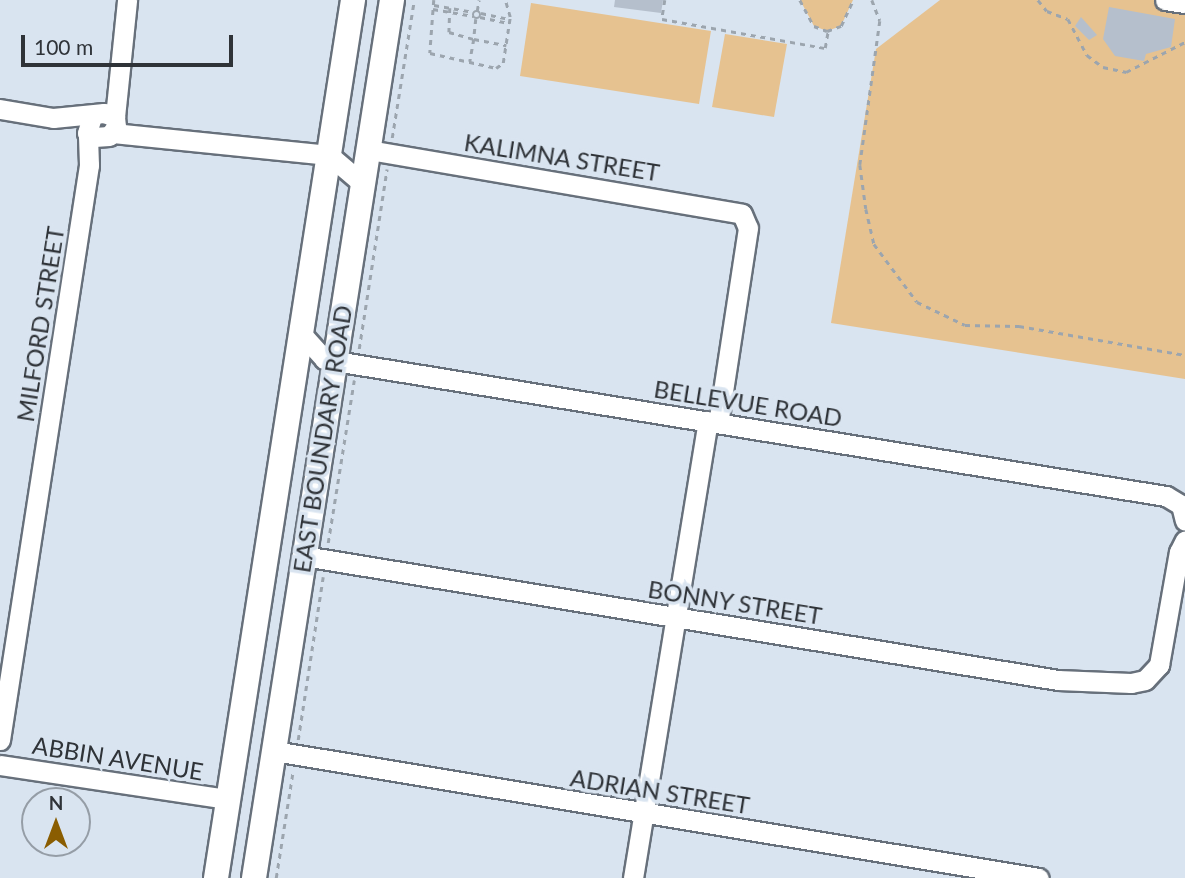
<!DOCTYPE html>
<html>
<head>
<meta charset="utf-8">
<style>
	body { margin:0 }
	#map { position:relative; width:1185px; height:878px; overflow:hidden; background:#d9e4f0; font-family:Lato,sans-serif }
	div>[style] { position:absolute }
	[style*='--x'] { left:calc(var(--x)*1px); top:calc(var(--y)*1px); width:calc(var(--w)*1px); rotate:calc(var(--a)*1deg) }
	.green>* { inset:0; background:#e6c290 }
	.building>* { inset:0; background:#b5bfcc }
	.path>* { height:2.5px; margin-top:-1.25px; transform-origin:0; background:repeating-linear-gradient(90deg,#9ca5ae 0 5px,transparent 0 10px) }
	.path>.ring { margin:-1.25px; padding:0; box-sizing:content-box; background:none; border:2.5px solid #9ca5ae; border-radius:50% }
	.roads { filter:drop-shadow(2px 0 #67707b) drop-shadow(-2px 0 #67707b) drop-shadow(0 2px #67707b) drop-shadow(0 -2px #67707b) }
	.minor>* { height:19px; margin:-9.5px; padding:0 9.5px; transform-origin:9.5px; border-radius:9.5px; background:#fff }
	.major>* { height:24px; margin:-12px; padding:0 12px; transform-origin:12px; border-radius:12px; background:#fff }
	span { translate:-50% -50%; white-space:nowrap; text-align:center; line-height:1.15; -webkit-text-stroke:7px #d9e4f0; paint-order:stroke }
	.street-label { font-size:24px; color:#2f3338 }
	.north { position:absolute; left:21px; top:787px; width:70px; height:70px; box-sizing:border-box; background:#d9e4f0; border:2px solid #959da6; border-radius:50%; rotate:0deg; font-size:19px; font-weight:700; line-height:28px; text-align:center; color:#2f3338 }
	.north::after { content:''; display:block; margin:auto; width:24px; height:32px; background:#8a5d01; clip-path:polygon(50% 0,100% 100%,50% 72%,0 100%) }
	.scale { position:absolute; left:21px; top:35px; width:212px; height:32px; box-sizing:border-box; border:4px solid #2f3338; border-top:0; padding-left:9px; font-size:21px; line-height:24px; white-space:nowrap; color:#2f3338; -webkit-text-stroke:5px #d9e4f0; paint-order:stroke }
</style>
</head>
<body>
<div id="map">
	<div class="green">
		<div style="clip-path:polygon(800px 0,853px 0,841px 26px,827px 31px,814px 26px)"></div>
		<div style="clip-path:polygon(940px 0,1185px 0,1185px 379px,831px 323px,876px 49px)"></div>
		<div style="clip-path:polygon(531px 3px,711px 31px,699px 104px,520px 76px)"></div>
		<div style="clip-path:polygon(725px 34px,787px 44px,774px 117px,712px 107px)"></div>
	</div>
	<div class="building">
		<div style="clip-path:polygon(615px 0,663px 0,661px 13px,614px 7px)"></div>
		<div style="clip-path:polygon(1109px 7px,1175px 19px,1171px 47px,1146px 54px,1144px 61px,1115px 56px,1103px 39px)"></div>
		<div style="clip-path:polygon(1081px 17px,1097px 35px,1089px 40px,1075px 26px)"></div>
	</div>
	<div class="path">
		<div style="--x:434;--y:0;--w:53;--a:94.3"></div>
		<div style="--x:430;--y:53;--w:68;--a:12.8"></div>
		<div style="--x:496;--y:68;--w:9;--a:-36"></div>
		<div style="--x:503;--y:63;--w:47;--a:-81.3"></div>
		<div style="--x:510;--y:17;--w:18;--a:-106"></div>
		<div style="--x:665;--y:0;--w:19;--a:99"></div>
		<div style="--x:662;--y:19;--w:166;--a:10.1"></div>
		<div style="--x:825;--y:48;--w:17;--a:-80"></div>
		<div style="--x:800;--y:0;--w:30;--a:62"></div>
		<div style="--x:814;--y:26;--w:14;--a:21"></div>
		<div style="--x:827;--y:31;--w:15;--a:-20"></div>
		<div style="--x:841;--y:26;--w:29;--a:-65"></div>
		<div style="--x:872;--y:0;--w:22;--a:69"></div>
		<div style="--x:880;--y:21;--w:145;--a:97.9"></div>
		<div style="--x:860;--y:165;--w:44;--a:82.2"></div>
		<div style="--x:866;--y:209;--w:36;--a:77"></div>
		<div style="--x:874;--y:244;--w:72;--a:53.4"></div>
		<div style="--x:917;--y:302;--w:53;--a:25.6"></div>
		<div style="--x:965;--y:325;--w:54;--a:1.1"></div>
		<div style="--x:1019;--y:326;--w:169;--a:9.9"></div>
		<div style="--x:1038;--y:0;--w:14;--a:51"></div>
		<div style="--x:1047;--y:11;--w:22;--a:21"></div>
		<div style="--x:1068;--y:19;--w:41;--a:62.2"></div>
		<div style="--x:1087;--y:55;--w:20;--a:37"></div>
		<div style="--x:1103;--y:67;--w:24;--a:12"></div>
		<div style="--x:1126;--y:72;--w:66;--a:-27"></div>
		<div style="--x:434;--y:5;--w:40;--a:10"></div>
		<div style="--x:450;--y:8;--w:24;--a:92"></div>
		<div style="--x:449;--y:32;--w:26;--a:16"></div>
		<div style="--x:474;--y:39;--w:23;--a:100"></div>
		<div style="--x:433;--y:9;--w:41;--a:9.9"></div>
		<div class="ring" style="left:473px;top:11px;width:5.5px;height:5.5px"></div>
		<div style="--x:477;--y:11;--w:11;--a:-80"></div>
		<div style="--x:481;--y:13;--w:30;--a:12"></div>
		<div style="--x:480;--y:17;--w:30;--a:12"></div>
		<div style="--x:476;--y:19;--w:20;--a:96"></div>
		<div style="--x:474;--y:39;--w:33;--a:11"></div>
		<div style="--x:392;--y:138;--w:140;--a:-80.9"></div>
		<div style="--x:359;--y:349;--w:182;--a:-81.2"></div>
		<div style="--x:328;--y:543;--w:165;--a:-80.9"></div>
		<div style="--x:298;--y:740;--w:165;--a:-81.3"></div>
		<div style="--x:276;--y:878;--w:108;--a:-81"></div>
	</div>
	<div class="roads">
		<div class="minor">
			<div style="--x:1165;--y:0;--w:20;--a:9"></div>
			<div style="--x:0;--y:109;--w:54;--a:9.6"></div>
			<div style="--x:53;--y:118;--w:51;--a:-5.6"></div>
			<div style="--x:104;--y:113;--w:12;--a:20"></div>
			<div style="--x:115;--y:117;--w:10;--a:84"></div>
			<div style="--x:116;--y:127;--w:11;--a:128"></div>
			<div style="--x:109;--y:136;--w:15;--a:176"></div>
			<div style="--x:94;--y:137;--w:8;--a:-150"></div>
			<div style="--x:87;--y:133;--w:17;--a:-73"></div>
			<div style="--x:115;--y:117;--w:118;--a:-84.1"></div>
			<div style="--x:113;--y:133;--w:217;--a:5.8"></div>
			<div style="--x:329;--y:155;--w:45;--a:40.5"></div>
			<div style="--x:369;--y:150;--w:378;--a:9.7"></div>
			<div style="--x:742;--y:214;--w:15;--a:67"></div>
			<div style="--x:748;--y:228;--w:197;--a:98.7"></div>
			<div style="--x:300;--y:332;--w:36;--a:48"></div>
			<div style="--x:324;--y:359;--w:11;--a:10"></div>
			<div style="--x:335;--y:361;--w:842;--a:9.23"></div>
			<div style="--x:1166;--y:496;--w:17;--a:31"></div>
			<div style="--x:1181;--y:505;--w:16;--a:76"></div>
			<div style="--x:304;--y:556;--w:764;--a:9.34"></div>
			<div style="--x:1058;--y:680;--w:73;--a:2.4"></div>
			<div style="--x:1131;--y:683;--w:14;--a:-12"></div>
			<div style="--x:1145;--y:680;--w:21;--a:-47"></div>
			<div style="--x:1159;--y:665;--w:115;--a:-80"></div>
			<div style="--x:1179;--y:552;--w:13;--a:-63"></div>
			<div style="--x:0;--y:740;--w:582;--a:-81.2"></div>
			<div style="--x:89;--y:165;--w:30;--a:-92"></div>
			<div style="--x:274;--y:751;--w:775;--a:9.43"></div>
			<div style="--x:0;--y:765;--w:231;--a:8.5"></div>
			<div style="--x:633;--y:878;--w:463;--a:-80.7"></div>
		</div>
		<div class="major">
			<div style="--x:216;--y:878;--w:889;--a:-81.13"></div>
			<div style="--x:254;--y:878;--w:889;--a:-81.07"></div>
		</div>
	</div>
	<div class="street-label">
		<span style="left:562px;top:157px;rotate:9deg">KALIMNA STREET</span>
		<span style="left:40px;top:324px;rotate:-81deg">MILFORD STREET</span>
		<span style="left:748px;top:403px;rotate:9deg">BELLEVUE ROAD</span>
		<span style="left:322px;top:439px;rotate:-81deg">EAST BOUNDARY ROAD</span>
		<span style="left:735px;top:602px;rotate:9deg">BONNY STREET</span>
		<span style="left:118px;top:758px;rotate:9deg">ABBIN AVENUE</span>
		<span style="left:660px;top:791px;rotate:9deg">ADRIAN STREET</span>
	</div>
	<div class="north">N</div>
	<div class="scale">100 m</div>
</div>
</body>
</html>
